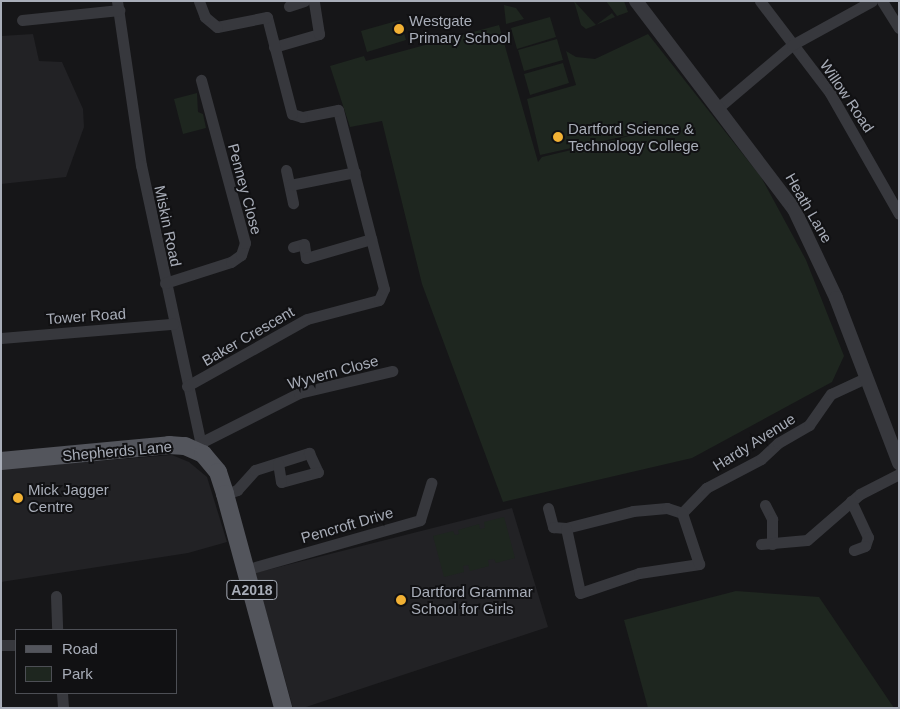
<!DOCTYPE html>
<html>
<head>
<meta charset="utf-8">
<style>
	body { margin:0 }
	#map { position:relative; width:900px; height:709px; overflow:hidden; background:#161618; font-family:Arial,sans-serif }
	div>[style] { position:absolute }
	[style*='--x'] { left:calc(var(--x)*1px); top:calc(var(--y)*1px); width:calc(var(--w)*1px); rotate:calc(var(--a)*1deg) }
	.built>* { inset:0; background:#222225 }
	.green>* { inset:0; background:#1e261f }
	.minor>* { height:11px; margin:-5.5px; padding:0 5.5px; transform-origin:5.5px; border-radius:5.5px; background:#37383d }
	.tertiary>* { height:14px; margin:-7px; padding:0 7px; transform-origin:7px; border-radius:7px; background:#37383d }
	.primary>* { height:18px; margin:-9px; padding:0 9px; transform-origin:9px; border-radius:9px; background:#53555c }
	.dots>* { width:14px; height:14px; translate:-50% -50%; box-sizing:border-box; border:2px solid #111113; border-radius:50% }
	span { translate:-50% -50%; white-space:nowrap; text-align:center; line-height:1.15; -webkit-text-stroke:4px #111113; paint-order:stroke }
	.shield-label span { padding:1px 4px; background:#111113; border:1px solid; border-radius:4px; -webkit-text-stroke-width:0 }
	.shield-label { font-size:14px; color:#a8adb8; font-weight:700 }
	.poi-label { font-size:15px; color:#a8adb8 }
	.left { translate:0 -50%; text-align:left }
	.street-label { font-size:15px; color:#a8adb8 }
	.frame { position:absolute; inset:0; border:2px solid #a8adb8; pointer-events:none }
	.legend { position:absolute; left:15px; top:629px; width:162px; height:65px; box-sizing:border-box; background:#111113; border:1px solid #4d4f55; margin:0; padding:6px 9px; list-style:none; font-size:15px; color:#a8adb8 }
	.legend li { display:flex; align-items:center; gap:10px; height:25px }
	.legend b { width:25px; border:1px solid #4d4f55 }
</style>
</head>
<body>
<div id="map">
	<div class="built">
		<div style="clip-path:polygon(33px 34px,39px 61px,62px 62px,83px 109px,84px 127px,66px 177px,1px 184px,1px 36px)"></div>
		<div style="clip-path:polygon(172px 455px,189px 462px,207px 477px,227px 542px,188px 553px,1px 582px,1px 469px)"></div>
		<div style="clip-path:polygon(512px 508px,548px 627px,303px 708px,293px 708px,255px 573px)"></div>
	</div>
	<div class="green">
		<div style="clip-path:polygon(574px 1px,596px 25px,612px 13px,615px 17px,586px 29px,581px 25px)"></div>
		<div style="clip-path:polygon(606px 1px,624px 1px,628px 12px,617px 16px)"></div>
		<div style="clip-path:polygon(504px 5px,516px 8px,524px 19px,506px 24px)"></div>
		<div style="clip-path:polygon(550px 17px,556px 37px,517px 49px,511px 28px)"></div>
		<div style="clip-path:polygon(400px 20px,406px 40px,367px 52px,361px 31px)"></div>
		<div style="clip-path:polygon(499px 25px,538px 162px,542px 157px,675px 125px,540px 155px,527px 99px,576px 85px,566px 51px,576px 57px,595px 59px,648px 34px,761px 177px,806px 260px,844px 356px,832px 382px,692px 458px,503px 502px,422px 284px,382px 121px,350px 127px,330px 66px,364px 56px,366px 61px)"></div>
		<div style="clip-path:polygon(557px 39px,563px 60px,524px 71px,518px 50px)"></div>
		<div style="clip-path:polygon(563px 63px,569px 83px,530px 95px,524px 74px)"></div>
		<div style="clip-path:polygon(197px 93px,198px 112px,203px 114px,206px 128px,183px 134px,174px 99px)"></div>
		<div style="clip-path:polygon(504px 517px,515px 558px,496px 563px,494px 559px,488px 560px,489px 566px,470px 571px,468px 565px,463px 566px,464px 572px,444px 577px,433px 536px,453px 531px,455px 535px,459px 534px,458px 530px,479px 524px,480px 529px,485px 528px,484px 522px)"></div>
		<div style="clip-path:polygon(736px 591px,819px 597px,894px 708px,648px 708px,624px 620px)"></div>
	</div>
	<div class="minor">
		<div style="--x:117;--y:1;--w:166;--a:81.7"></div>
		<div style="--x:141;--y:165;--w:296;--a:77.9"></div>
		<div style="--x:760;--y:1;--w:116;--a:52.7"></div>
		<div style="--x:830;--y:93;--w:139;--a:60.3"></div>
		<div style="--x:882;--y:1;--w:32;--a:58"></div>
		<div style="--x:289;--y:6;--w:16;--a:-18"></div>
		<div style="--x:22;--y:20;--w:98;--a:-5.9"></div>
		<div style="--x:274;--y:47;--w:47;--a:-16.1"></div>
		<div style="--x:319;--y:34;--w:33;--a:-99"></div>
		<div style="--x:719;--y:107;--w:96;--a:-40.3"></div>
		<div style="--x:792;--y:45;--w:91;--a:-28.8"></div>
		<div style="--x:286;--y:170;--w:34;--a:78"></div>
		<div style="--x:290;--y:185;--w:66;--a:-11.3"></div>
		<div style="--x:293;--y:247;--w:11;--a:-15"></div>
		<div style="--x:304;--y:244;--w:14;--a:82"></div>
		<div style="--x:306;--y:258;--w:68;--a:-16.3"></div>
		<div style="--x:165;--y:283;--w:69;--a:-17.7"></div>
		<div style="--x:231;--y:262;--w:12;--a:-35"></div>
		<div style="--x:241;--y:255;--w:13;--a:-72"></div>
		<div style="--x:245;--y:243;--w:169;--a:-105.1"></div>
		<div style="--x:1;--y:338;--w:173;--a:-4.7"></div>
		<div style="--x:187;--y:386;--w:137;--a:-29.2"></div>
		<div style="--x:307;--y:319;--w:74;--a:-14.8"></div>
		<div style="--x:379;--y:300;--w:12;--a:-66"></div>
		<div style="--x:384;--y:289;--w:185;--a:-104.4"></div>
		<div style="--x:338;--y:110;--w:37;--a:169"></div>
		<div style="--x:302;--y:117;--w:10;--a:-163"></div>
		<div style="--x:292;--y:114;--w:100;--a:-104.5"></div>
		<div style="--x:267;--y:17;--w:51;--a:168.7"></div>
		<div style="--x:217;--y:27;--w:16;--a:-140"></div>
		<div style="--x:205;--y:17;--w:17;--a:-111"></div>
		<div style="--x:202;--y:442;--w:109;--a:-26.8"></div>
		<div style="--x:299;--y:393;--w:96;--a:-13.3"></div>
		<div style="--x:225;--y:494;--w:13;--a:-18"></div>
		<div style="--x:237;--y:490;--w:27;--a:-48"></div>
		<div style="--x:255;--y:470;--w:57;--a:-17.5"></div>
		<div style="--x:309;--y:453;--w:21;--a:65"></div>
		<div style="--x:318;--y:472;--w:38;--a:165"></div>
		<div style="--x:281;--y:482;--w:19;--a:-99"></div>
		<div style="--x:851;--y:501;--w:40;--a:65"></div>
		<div style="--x:868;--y:537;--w:9;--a:108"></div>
		<div style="--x:865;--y:546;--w:12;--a:160"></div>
		<div style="--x:765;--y:505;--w:16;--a:63"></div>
		<div style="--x:772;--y:519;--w:25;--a:90"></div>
		<div style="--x:548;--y:508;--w:20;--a:75"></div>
		<div style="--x:553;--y:527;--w:13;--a:4"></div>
		<div style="--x:566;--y:528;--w:69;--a:-14.2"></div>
		<div style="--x:633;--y:511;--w:34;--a:-5"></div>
		<div style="--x:667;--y:508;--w:16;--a:18"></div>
		<div style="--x:682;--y:513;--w:35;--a:-46"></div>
		<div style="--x:706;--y:488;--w:62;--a:-27.8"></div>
		<div style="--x:761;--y:459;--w:23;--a:-43"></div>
		<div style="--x:778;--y:443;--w:36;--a:-30"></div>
		<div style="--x:809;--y:425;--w:38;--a:-55"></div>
		<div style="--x:831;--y:394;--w:38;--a:-25"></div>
		<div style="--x:566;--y:528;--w:66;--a:77.8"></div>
		<div style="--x:580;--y:593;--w:62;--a:-18.7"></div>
		<div style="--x:639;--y:573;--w:61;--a:-8.5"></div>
		<div style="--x:699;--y:564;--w:54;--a:-108.4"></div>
		<div style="--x:761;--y:544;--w:46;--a:-5"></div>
		<div style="--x:807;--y:540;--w:70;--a:-41"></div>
		<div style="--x:860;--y:494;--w:44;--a:-27.1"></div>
		<div style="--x:245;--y:570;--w:182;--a:-15.9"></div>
		<div style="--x:420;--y:520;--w:39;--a:-73"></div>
		<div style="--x:56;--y:596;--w:34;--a:88"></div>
		<div style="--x:1;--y:645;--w:15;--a:0"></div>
		<div style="--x:62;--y:693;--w:15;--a:86"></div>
	</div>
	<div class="tertiary">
		<div style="--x:636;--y:1;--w:261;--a:52.8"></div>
		<div style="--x:794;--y:209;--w:98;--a:64.7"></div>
		<div style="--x:836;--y:298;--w:177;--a:69.1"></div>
	</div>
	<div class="primary">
		<div style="--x:1;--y:461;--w:169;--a:-5.4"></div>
		<div style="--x:169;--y:445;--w:16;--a:4"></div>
		<div style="--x:185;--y:446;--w:20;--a:24"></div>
		<div style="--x:203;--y:454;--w:23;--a:50"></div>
		<div style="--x:218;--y:472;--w:23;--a:72"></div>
		<div style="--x:225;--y:494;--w:222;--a:74.8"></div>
	</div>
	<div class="dots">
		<div style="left:399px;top:29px;background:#f2b134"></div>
		<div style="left:558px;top:137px;background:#f2b134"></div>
		<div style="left:18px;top:498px;background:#f2b134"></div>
		<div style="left:401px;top:600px;background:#f2b134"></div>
	</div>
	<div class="shield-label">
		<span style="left:252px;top:590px">A2018</span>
	</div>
	<div class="poi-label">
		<span class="left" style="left:409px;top:29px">Westgate<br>Primary School</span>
		<span class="left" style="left:568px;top:137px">Dartford Science &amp;<br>Technology College</span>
		<span class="left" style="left:28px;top:498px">Mick Jagger<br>Centre</span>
		<span class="left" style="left:411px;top:600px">Dartford Grammar<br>School for Girls</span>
	</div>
	<div class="street-label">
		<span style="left:847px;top:96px;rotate:56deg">Willow Road</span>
		<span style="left:245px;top:189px;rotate:75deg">Penney Close</span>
		<span style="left:809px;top:208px;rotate:60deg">Heath Lane</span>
		<span style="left:168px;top:226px;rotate:78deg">Miskin Road</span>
		<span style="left:86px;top:316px;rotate:-4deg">Tower Road</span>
		<span style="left:248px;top:336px;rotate:-30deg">Baker Crescent</span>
		<span style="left:333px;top:372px;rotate:-15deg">Wyvern Close</span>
		<span style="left:754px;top:442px;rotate:-32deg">Hardy Avenue</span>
		<span style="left:117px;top:451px;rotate:-5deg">Shepherds Lane</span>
		<span style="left:347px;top:525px;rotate:-16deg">Pencroft Drive</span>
	</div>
	<div class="frame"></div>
	<ul class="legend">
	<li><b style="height:6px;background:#53555c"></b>Road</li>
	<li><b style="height:14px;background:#1e261f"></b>Park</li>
	</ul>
</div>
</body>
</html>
